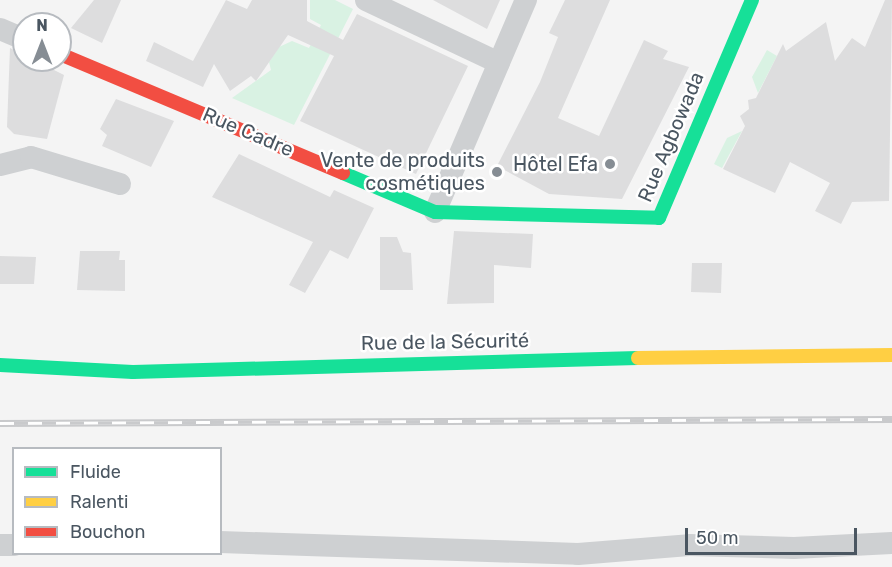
<!DOCTYPE html>
<html>
<head>
<meta charset="utf-8">
<style>
	body { margin:0 }
	#map { position:relative; width:892px; height:567px; overflow:hidden; background:#f4f4f4; font-family:Rubik,sans-serif }
	div>[style] { position:absolute }
	[style*='--x'] { left:calc(var(--x)*1px); top:calc(var(--y)*1px); width:calc(var(--w)*1px); rotate:calc(var(--a)*1deg) }
	.green>* { inset:0; background:#d9f2e3 }
	.building>* { inset:0; background:#ddddde }
	.street>* { height:22px; margin:-11px; padding:0 11px; transform-origin:11px; border-radius:11px; background:#ced0d2 }
	.fast>* { height:14px; margin:-7px; padding:0 7px; transform-origin:7px; border-radius:7px; background:#16e098 }
	.slow>* { height:14px; margin:-7px; padding:0 7px; transform-origin:7px; border-radius:7px; background:#ffcf43 }
	.jam>* { height:14px; margin:-7px; padding:0 7px; transform-origin:7px; border-radius:7px; background:#f24e42 }
	.rail>* { height:7px; margin-top:-3.5px; transform-origin:0; background:repeating-linear-gradient(90deg,#fff 0 14px,#c9cacc 0 28px); box-sizing:border-box; border-block:2px solid #c9cacc }
	.dots>* { width:16px; height:16px; translate:-50% -50%; box-sizing:border-box; border:3px solid #fff; border-radius:50% }
	span { translate:-50% -50%; white-space:nowrap; text-align:center; line-height:1.15; -webkit-text-stroke:5px #fff; paint-order:stroke }
	.street-label { font-size:20px; color:#4a5661 }
	.poi-label { font-size:20px; color:#4a5661 }
	.right { translate:-100% -50%; text-align:right }
	.legend { position:absolute; left:12px; top:447px; width:210px; height:108px; box-sizing:border-box; background:#fff; border:2px solid #b7bbc0; margin:0; padding:8px 10px; list-style:none; font-size:18px; color:#4a5661 }
	.legend li { display:flex; align-items:center; gap:12px; height:30px }
	.legend b { width:30px; border:2px solid #b7bbc0 }
	.north { position:absolute; left:12px; top:12px; width:60px; height:60px; box-sizing:border-box; background:#fff; border:2px solid #b7bbc0; border-radius:50%; rotate:0deg; font-size:16px; font-weight:700; line-height:24px; text-align:center; color:#4a5661 }
	.north::after { content:''; display:block; margin:auto; width:21px; height:27px; background:#868d94; clip-path:polygon(50% 0,100% 100%,50% 72%,0 100%) }
	.scale { position:absolute; left:685px; top:528px; width:172px; height:27px; box-sizing:border-box; border:3px solid #4a5661; border-top:0; padding-left:8px; font-size:18px; line-height:21px; white-space:nowrap; color:#4a5661; -webkit-text-stroke:4px #fff; paint-order:stroke }
</style>
</head>
<body>
<div id="map">
	<div class="green">
		<div style="clip-path:polygon(310px 0,335px 0,353px 9px,294px 125px,232px 98px,271px 70px,269px 62px,279px 47px,292px 41px,309px 48px,321px 25px,310px 19px)"></div>
		<div style="clip-path:polygon(767px 50px,777px 56px,758px 93px,752px 77px)"></div>
		<div style="clip-path:polygon(742px 131px,722px 168px,714px 164px,727px 138px)"></div>
	</div>
	<div class="building">
		<div style="clip-path:polygon(94px 0,121px 0,102px 43px,71px 28px)"></div>
		<div style="clip-path:polygon(226px 0,247px 9px,252px 0,307px 0,307px 21px,343px 40px,357px 14px,468px 66px,416px 174px,300px 121px,334px 56px,288px 35px,256px 81px,251px 76px,230px 91px,214px 64px,203px 87px,146px 61px,154px 42px,193px 61px)"></div>
		<div style="clip-path:polygon(433px 0,500px 0,487px 29px)"></div>
		<div style="clip-path:polygon(565px 0,610px 0,558px 118px,599px 136px,644px 40px,668px 51px,663px 59px,689px 67px,622px 199px,549px 194px,497px 166px,540px 82px,558px 37px,549px 33px)"></div>
		<div style="clip-path:polygon(885px 0,892px 0,889px 201px,852px 202px,841px 224px,815px 211px,830px 183px,790px 162px,775px 193px,723px 169px,745px 126px,740px 116px,749px 109px,748px 100px,756px 98px,783px 44px,786px 51px,826px 22px,835px 61px,852px 38px,865px 47px)"></div>
		<div style="clip-path:polygon(10px 48px,64px 75px,47px 139px,14px 134px,7px 127px)"></div>
		<div style="clip-path:polygon(116px 99px,174px 121px,151px 167px,102px 146px,107px 135px,100px 129px)"></div>
		<div style="clip-path:polygon(239px 154px,330px 197px,334px 190px,374px 208px,348px 259px,330px 250px,305px 293px,289px 285px,313px 242px,212px 197px)"></div>
		<div style="clip-path:polygon(454px 231px,533px 234px,531px 268px,494px 265px,494px 303px,447px 304px)"></div>
		<div style="clip-path:polygon(380px 237px,397px 237px,403px 252px,411px 253px,413px 290px,380px 290px)"></div>
		<div style="clip-path:polygon(80px 251px,120px 251px,119px 260px,125px 260px,125px 291px,77px 290px)"></div>
		<div style="clip-path:polygon(0 256px,36px 257px,34px 284px,0 284px)"></div>
		<div style="clip-path:polygon(692px 263px,722px 263px,721px 293px,691px 292px)"></div>
	</div>
	<div class="street">
		<div style="--x:366;--y:0;--w:147;--a:25.3"></div>
		<div style="--x:0;--y:29;--w:26;--a:23"></div>
		<div style="--x:0;--y:165;--w:32;--a:-14"></div>
		<div style="--x:31;--y:157;--w:93;--a:16.9"></div>
		<div style="--x:435;--y:212;--w:231;--a:-66.8"></div>
		<div style="--x:220;--y:542;--w:358;--a:1.9"></div>
		<div style="--x:578;--y:554;--w:111;--a:-4.6"></div>
		<div style="--x:689;--y:545;--w:105;--a:1.6"></div>
		<div style="--x:794;--y:548;--w:98;--a:-2.9"></div>
		<div style="--x:0;--y:545;--w:14;--a:0"></div>
	</div>
	<div class="fast">
		<div style="--x:343;--y:173;--w:100;--a:23"></div>
		<div style="--x:435;--y:212;--w:224;--a:1.5"></div>
		<div style="--x:659;--y:218;--w:237;--a:-66.9"></div>
		<div style="--x:0;--y:365;--w:133;--a:3"></div>
		<div style="--x:133;--y:372;--w:505;--a:-1.59"></div>
	</div>
	<div class="slow">
		<div style="--x:638;--y:358;--w:254;--a:-0.7"></div>
	</div>
	<div class="jam">
		<div style="--x:60;--y:54;--w:307;--a:22.8"></div>
	</div>
	<div class="rail">
		<div style="--x:0;--y:423;--w:892;--a:-0.26"></div>
	</div>
	<div class="dots">
		<div style="left:610px;top:164px;background:#868d94"></div>
		<div style="left:497px;top:172px;background:#868d94"></div>
	</div>
	<div class="street-label">
		<span style="left:248px;top:132px;rotate:23deg">Rue Cadre</span>
		<span style="left:671px;top:137px;rotate:-67deg">Rue Agbowada</span>
		<span style="left:445px;top:342px;rotate:-1deg">Rue de la Sécurité</span>
	</div>
	<div class="poi-label">
		<span class="right" style="left:485px;top:172px">Vente de produits<br>cosmétiques</span>
		<span class="right" style="left:598px;top:164px">Hôtel Efa</span>
	</div>
	<ul class="legend">
	<li><b style="height:8px;background:#16e098"></b>Fluide</li>
	<li><b style="height:8px;background:#ffcf43"></b>Ralenti</li>
	<li><b style="height:8px;background:#f24e42"></b>Bouchon</li>
	</ul>
	<div class="north">N</div>
	<div class="scale">50 m</div>
</div>
</body>
</html>
